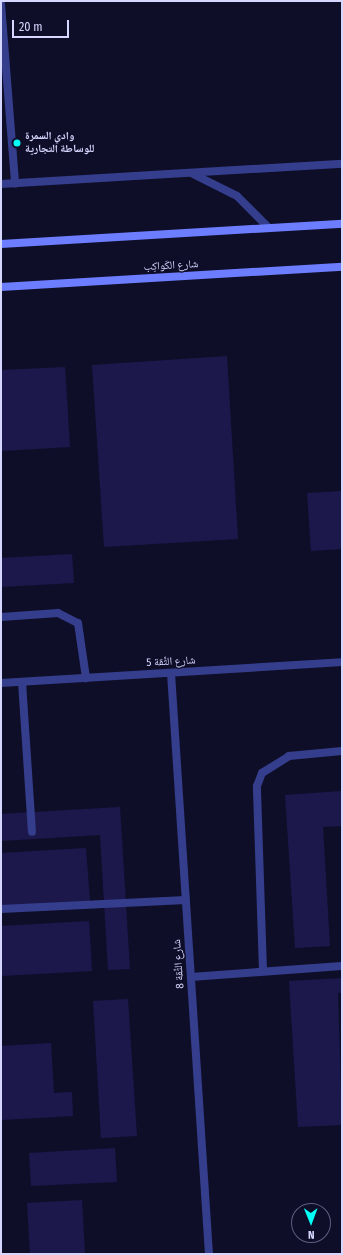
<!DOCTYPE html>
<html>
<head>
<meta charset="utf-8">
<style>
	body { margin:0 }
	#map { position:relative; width:343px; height:1255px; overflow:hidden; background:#0f0e29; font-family:"Fira Sans Condensed","Noto Naskh Arabic",sans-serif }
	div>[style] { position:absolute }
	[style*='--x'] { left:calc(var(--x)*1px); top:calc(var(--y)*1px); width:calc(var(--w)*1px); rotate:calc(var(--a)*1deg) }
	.building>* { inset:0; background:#1c184c }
	.lane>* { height:8px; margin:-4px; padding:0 4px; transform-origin:4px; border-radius:4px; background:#353e8c }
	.street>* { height:8px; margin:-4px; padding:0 4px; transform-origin:4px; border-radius:4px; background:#353e8c }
	.secondary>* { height:8px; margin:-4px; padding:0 4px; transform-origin:4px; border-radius:4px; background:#6d7dff }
	.dots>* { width:11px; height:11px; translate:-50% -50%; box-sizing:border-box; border:2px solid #0f0e29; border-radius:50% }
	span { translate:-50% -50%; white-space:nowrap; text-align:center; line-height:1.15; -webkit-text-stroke:3px #0f0e29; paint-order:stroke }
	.poi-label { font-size:11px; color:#d6d7ff; font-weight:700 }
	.left { translate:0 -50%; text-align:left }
	.street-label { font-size:11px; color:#d6d7ff }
	.frame { position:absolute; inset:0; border:2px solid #d6d7ff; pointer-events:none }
	.north { position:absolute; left:291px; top:1203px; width:40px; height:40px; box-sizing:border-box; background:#0f0e29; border:1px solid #5f5e7f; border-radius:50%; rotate:179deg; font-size:11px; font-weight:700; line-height:16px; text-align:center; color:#d6d7ff }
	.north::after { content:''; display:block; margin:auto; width:14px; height:18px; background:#02fff6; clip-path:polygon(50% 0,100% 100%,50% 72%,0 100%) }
	.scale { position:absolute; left:12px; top:20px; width:57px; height:18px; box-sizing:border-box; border:2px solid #d6d7ff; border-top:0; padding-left:5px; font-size:12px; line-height:14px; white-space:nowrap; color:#d6d7ff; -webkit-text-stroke:3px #0f0e29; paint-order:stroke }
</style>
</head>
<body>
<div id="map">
	<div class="building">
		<div style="clip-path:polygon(227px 356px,238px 539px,104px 547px,92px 365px)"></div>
		<div style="clip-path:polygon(65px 367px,70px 447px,1px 451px,1px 370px)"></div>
		<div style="clip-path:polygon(342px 491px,342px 549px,311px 551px,307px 493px)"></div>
		<div style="clip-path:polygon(72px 554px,74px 583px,1px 587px,1px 558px)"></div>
		<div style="clip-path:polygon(342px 791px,342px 826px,323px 827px,330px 946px,295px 948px,285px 795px)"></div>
		<div style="clip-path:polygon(120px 807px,130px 969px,108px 970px,100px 835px,1px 841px,1px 814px)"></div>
		<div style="clip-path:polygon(86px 848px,90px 901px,1px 906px,1px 853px)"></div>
		<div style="clip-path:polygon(89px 921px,92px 971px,1px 976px,1px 926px)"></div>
		<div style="clip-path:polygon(342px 978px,342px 993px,338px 993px,342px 1125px,298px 1127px,289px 981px)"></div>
		<div style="clip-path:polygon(128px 999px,137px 1136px,101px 1138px,93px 1001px)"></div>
		<div style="clip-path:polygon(51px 1043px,54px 1093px,72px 1092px,73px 1116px,1px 1120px,1px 1046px)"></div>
		<div style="clip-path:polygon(115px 1148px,117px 1182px,31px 1186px,29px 1153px)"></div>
		<div style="clip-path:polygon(82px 1200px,85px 1254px,30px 1254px,27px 1203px)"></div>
	</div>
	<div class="lane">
		<div style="--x:1;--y:4;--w:180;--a:85.5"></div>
		<div style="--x:1;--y:617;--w:57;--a:-4"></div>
		<div style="--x:58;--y:613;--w:22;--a:27"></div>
		<div style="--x:78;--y:623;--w:56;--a:81.7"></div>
		<div style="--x:22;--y:682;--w:150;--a:86.2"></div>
		<div style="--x:1;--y:909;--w:185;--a:-2.8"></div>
		<div style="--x:263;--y:971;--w:185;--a:-91.9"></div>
		<div style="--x:257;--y:786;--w:14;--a:-69"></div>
		<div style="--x:262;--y:773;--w:32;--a:-32"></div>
		<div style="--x:289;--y:756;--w:53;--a:-5.4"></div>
		<div style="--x:191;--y:977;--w:151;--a:-4.2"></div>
	</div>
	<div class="street">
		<div style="--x:193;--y:174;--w:49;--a:26.6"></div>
		<div style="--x:237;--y:196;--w:45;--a:45"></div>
		<div style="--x:1;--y:184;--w:342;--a:-3.4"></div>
		<div style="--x:171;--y:673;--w:582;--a:86.26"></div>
		<div style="--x:1;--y:683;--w:342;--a:-3.5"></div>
	</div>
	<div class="secondary">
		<div style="--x:1;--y:244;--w:342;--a:-3.4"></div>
		<div style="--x:1;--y:287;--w:342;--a:-3.4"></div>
	</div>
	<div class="dots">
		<div style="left:17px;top:143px;background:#02fff6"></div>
	</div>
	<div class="poi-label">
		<span class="left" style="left:25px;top:143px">وادي السمرة<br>للوساطة التجارية</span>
	</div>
	<div class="street-label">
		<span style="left:171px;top:266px;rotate:-3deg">شارع الكَواكِب</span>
		<span style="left:171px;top:662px;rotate:-3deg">شارع الثِّقة 5</span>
		<span style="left:179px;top:964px;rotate:-94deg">شارع الثِّقة 8</span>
	</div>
	<div class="frame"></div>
	<div class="north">N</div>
	<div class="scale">20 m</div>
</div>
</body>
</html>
